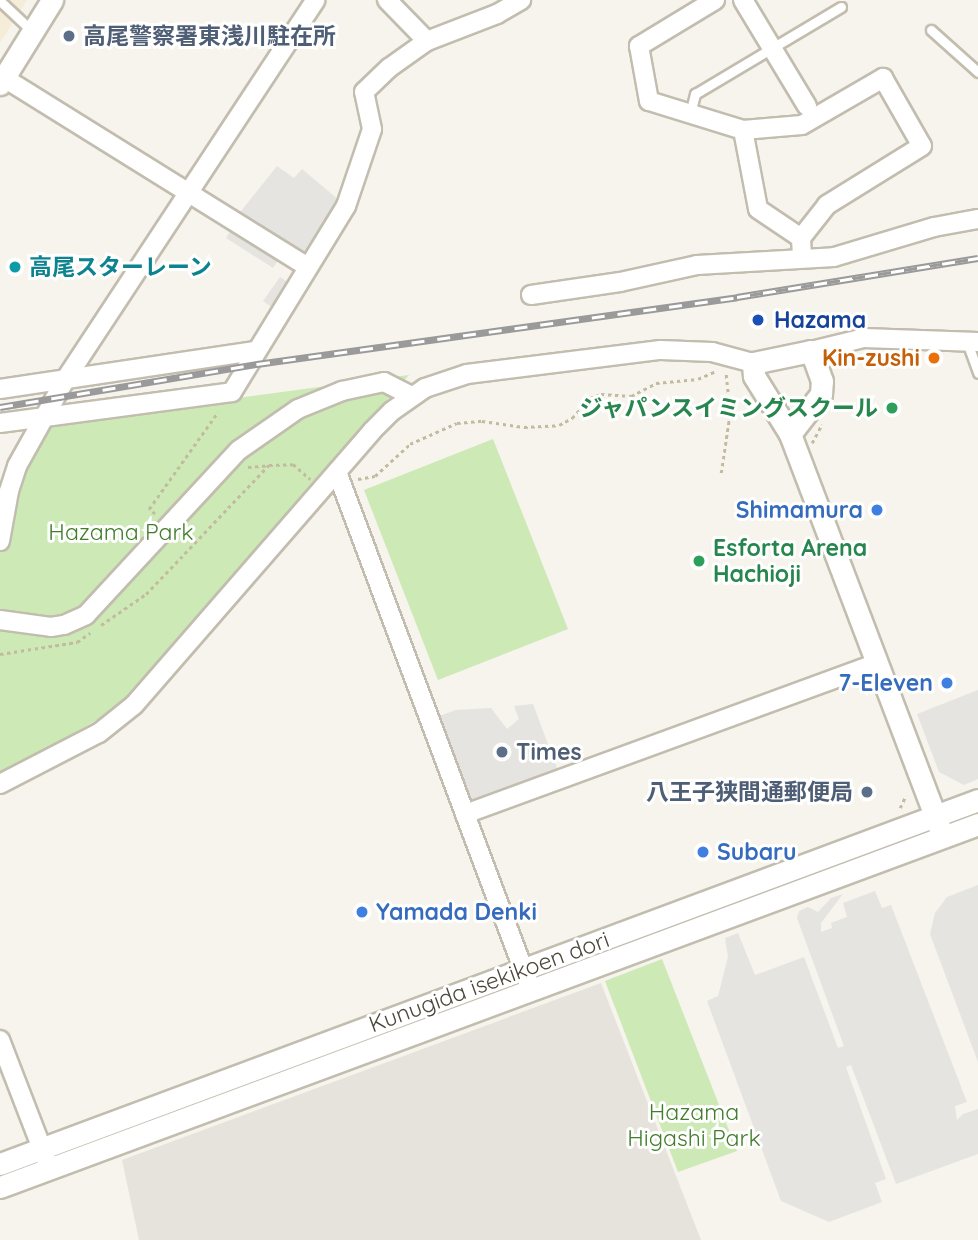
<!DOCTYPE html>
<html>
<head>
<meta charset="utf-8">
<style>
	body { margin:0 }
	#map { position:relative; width:978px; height:1240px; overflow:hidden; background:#f6f4ec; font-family:Quicksand,"Noto Sans JP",sans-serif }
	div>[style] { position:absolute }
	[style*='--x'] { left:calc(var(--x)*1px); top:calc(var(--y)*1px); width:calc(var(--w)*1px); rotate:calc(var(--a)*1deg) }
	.commercial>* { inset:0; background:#f6edd8 }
	.industrial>* { inset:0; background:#e6e3dd }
	.green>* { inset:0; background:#cce9b6 }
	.parking>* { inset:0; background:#e5e4e0 }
	.path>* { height:2.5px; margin-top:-1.25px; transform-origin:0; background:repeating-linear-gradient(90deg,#c3bba0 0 3.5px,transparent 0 7px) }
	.roads { filter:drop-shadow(2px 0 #c2bdae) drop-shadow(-2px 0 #c2bdae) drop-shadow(0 2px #c2bdae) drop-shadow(0 -2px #c2bdae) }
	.service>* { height:9px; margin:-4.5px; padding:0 4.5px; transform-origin:4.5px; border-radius:4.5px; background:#fff }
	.minor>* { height:18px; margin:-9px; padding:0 9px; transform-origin:9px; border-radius:9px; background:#fff }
	.tertiary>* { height:21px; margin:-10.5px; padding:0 10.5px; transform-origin:10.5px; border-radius:10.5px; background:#fff }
	.rail>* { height:7px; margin-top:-3.5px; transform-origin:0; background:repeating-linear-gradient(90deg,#fff 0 13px,#9a9a9a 0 26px); box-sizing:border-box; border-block:2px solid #9a9a9a }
	.dots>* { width:19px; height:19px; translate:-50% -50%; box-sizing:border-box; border:4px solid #fff; border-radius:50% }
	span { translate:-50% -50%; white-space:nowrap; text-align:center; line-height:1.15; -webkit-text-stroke:6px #fff; paint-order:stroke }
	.service-label { font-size:23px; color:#4e5e75; font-weight:700 }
	.left { translate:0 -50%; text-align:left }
	.right { translate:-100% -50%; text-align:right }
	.culture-label { font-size:23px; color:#0d838f; font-weight:700 }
	.transit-label { font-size:23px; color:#164399; font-weight:700 }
	.food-label { font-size:23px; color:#c56008; font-weight:700 }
	.leisure-label { font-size:23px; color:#27864d; font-weight:700 }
	.shop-label { font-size:23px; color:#366cbe; font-weight:700 }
	.park-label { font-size:23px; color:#417d2c }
	.street-label { font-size:23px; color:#4b4639 }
</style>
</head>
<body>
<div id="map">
	<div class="commercial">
		<div style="clip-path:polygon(0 0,27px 0,0 43px)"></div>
	</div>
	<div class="industrial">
		<div style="clip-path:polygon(601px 983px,701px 1240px,139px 1240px,122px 1160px)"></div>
	</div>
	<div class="green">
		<div style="clip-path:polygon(409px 375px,122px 705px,0 777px,0 544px,37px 425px)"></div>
		<div style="clip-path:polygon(493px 439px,568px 629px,438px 680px,364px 490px)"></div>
		<div style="clip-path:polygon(662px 959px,737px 1151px,678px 1172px,605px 981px)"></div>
	</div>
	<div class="parking">
		<div style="clip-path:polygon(277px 166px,294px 178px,302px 169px,346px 206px,308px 267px,283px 252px,273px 268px,226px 238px,236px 222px,234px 220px)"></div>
		<div style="clip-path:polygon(280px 277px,297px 288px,280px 313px,263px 301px)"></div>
		<div style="clip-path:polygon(978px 690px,978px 779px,964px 785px,939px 772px,917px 714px)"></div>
		<div style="clip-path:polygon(533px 704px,560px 776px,483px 804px,470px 798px,439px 716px,456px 710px,491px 708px,507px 729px,519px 719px,514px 706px)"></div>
		<div style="clip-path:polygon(978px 885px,978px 1062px,930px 934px,935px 913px,947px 897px)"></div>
		<div style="clip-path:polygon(875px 891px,882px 908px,891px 905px,967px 1102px,955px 1106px,957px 1120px,963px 1114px,978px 1109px,978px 1154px,896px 1184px,851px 1065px,846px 1067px,886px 1179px,875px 1183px,882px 1202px,829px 1222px,781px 1201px,707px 1001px,718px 996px,728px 957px,725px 938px,738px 933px,755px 975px,804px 957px,838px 1048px,844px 1046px,797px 918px,799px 911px,808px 907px,818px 912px,831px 898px,843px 894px,821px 923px,821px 932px,832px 928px,831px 923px,847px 917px,843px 903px)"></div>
	</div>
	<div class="path">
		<div style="--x:812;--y:443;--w:21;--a:-62"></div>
		<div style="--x:248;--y:467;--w:21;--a:-5"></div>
		<div style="--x:721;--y:473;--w:61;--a:-81.5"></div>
		<div style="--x:730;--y:413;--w:39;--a:-96"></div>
		<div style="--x:358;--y:479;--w:17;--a:-10"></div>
		<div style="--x:375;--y:476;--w:47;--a:-42.4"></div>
		<div style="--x:410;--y:444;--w:51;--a:-24.1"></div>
		<div style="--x:457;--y:423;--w:25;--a:-5"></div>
		<div style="--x:482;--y:421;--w:42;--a:8.1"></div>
		<div style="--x:524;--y:427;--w:35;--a:-3"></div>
		<div style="--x:559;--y:425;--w:15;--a:-28"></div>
		<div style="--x:572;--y:418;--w:27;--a:-48"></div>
		<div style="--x:590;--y:398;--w:12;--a:-20"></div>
		<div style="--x:601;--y:394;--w:30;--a:4"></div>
		<div style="--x:631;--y:396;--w:28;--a:-27"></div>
		<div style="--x:656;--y:383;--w:42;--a:-5.4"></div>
		<div style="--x:698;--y:379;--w:20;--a:-24"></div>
		<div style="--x:155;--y:514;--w:8;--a:-140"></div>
		<div style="--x:149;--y:509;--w:119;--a:-54.6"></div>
		<div style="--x:101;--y:625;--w:55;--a:-34.6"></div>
		<div style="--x:146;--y:594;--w:178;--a:-46.4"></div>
		<div style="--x:269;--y:465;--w:24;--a:-2"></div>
		<div style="--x:293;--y:464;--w:23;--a:41"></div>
		<div style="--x:0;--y:654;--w:78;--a:-8.9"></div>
		<div style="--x:77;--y:642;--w:16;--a:-35"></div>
		<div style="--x:900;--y:808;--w:14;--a:-65"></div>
	</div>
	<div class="roads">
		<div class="service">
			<div style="--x:0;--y:1;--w:42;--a:43.1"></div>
			<div style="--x:931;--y:30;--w:63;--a:41.8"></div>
			<div style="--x:690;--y:114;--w:21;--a:-76"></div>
			<div style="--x:695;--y:94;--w:170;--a:-30.8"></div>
			<div style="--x:967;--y:342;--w:33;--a:70"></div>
		</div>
		<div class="minor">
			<div style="--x:387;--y:0;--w:57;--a:45.7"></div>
			<div style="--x:715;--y:0;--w:89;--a:148.8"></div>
			<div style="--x:639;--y:46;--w:56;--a:79.7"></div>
			<div style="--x:649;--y:101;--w:98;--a:17.1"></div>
			<div style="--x:743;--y:130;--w:80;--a:79.2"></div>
			<div style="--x:758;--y:209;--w:52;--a:34"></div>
			<div style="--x:801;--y:238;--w:20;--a:87"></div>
			<div style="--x:743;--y:0;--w:124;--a:58.9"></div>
			<div style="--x:4;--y:78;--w:358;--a:31.9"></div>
			<div style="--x:743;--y:130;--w:59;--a:-4.8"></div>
			<div style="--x:802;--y:125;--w:94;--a:-30.1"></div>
			<div style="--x:883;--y:78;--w:78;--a:60.2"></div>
			<div style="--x:922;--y:146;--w:112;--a:148.2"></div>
			<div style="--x:827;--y:205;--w:42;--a:128.2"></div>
			<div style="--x:531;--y:295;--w:90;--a:-8.3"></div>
			<div style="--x:620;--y:282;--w:79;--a:-12.4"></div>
			<div style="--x:697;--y:265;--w:137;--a:-3.3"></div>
			<div style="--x:834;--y:257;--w:104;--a:-16.7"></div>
			<div style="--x:934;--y:227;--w:45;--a:-10.3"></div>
			<div style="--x:811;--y:351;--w:55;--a:-13.8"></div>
			<div style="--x:864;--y:338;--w:114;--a:2"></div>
			<div style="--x:0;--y:389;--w:258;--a:-8.5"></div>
			<div style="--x:0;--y:423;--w:234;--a:-7.6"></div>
			<div style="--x:232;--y:392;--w:218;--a:-58.5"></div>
			<div style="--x:346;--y:206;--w:81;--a:-71.3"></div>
			<div style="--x:372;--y:129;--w:38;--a:-102"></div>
			<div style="--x:364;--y:92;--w:35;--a:-44"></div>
			<div style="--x:389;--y:68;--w:47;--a:-35.4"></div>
			<div style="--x:427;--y:41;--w:75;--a:-21.1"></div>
			<div style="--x:497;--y:14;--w:28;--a:-30"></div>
			<div style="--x:337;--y:472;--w:553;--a:69.47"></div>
			<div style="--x:0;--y:541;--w:51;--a:-79.8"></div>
			<div style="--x:9;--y:491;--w:26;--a:-72"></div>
			<div style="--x:17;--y:466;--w:98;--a:-60.8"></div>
			<div style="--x:65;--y:380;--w:455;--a:-56.6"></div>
			<div style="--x:0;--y:620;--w:51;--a:7.8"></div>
			<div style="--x:51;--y:627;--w:13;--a:-9"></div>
			<div style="--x:64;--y:625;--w:24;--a:-24"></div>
			<div style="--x:86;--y:615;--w:225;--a:-47.2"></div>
			<div style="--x:239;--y:450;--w:72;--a:-34.8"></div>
			<div style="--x:298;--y:409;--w:48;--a:-22.2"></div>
			<div style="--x:342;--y:391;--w:43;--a:-12.1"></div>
			<div style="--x:384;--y:382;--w:31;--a:27"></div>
			<div style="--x:0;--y:784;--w:111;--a:-27.3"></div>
			<div style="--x:99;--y:733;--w:45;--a:-38.7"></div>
			<div style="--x:134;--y:705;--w:363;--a:-49"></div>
			<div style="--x:372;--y:431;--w:28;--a:-45"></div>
			<div style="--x:392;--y:411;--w:40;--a:-34.9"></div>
			<div style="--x:425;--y:388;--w:44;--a:-18.4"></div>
			<div style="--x:467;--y:374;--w:195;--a:-7.1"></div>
			<div style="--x:661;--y:350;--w:51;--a:2.2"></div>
			<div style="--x:712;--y:352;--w:42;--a:15"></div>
			<div style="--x:465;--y:814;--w:439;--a:-20.1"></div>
			<div style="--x:0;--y:1040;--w:128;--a:68.9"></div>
		</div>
		<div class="tertiary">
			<div style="--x:0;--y:84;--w:99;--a:-58.2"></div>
			<div style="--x:790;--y:434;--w:51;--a:-52.2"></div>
			<div style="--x:821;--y:394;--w:13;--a:-86"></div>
			<div style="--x:822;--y:381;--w:32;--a:-110"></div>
			<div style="--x:811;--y:351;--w:59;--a:168.3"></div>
			<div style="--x:753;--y:363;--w:13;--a:86"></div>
			<div style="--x:754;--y:376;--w:68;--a:58.2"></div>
			<div style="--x:790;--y:434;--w:423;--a:69.2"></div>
			<div style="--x:0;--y:1164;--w:1044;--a:-20.41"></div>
			<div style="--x:0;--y:1187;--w:1043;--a:-20.36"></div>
		</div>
	</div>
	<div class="rail">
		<div style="--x:0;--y:407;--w:261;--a:-9.5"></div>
		<div style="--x:257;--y:364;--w:485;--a:-7.9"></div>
		<div style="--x:737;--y:297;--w:244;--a:-9.2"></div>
	</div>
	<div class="dots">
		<div style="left:69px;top:36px;background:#5c6f8a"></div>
		<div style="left:15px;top:267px;background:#0f9aa8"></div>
		<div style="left:758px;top:320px;background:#1a4fb4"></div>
		<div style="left:934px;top:358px;background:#e8710a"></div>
		<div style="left:892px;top:408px;background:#2e9e5b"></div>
		<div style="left:877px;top:510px;background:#3f7fe0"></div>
		<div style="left:699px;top:561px;background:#2e9e5b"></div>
		<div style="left:947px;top:683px;background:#3f7fe0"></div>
		<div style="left:502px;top:752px;background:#5c6f8a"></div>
		<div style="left:867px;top:792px;background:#5c6f8a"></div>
		<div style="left:703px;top:852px;background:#3f7fe0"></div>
		<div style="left:362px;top:912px;background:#3f7fe0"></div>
	</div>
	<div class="service-label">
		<span class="left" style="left:83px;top:36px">高尾警察署東浅川駐在所</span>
		<span class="left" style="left:516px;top:752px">Times</span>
		<span class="right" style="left:853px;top:792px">八王子狭間通郵便局</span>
	</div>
	<div class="culture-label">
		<span class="left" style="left:29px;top:267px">高尾スターレーン</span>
	</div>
	<div class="transit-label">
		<span class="left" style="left:774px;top:320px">Hazama</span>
	</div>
	<div class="food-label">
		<span class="right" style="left:920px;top:358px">Kin-zushi</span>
	</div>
	<div class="leisure-label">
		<span class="right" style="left:878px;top:408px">ジャパンスイミングスクール</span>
		<span class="left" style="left:713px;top:561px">Esforta Arena<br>Hachioji</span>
	</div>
	<div class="shop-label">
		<span class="right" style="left:863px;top:510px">Shimamura</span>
		<span class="right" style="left:933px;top:683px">7-Eleven</span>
		<span class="left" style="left:717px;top:852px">Subaru</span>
		<span class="left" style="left:376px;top:912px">Yamada Denki</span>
	</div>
	<div class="park-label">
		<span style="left:121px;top:532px">Hazama Park</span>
		<span style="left:694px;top:1125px">Hazama<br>Higashi Park</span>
	</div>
	<div class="street-label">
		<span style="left:489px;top:982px;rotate:-20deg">Kunugida isekikoen dori</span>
	</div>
</div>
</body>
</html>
